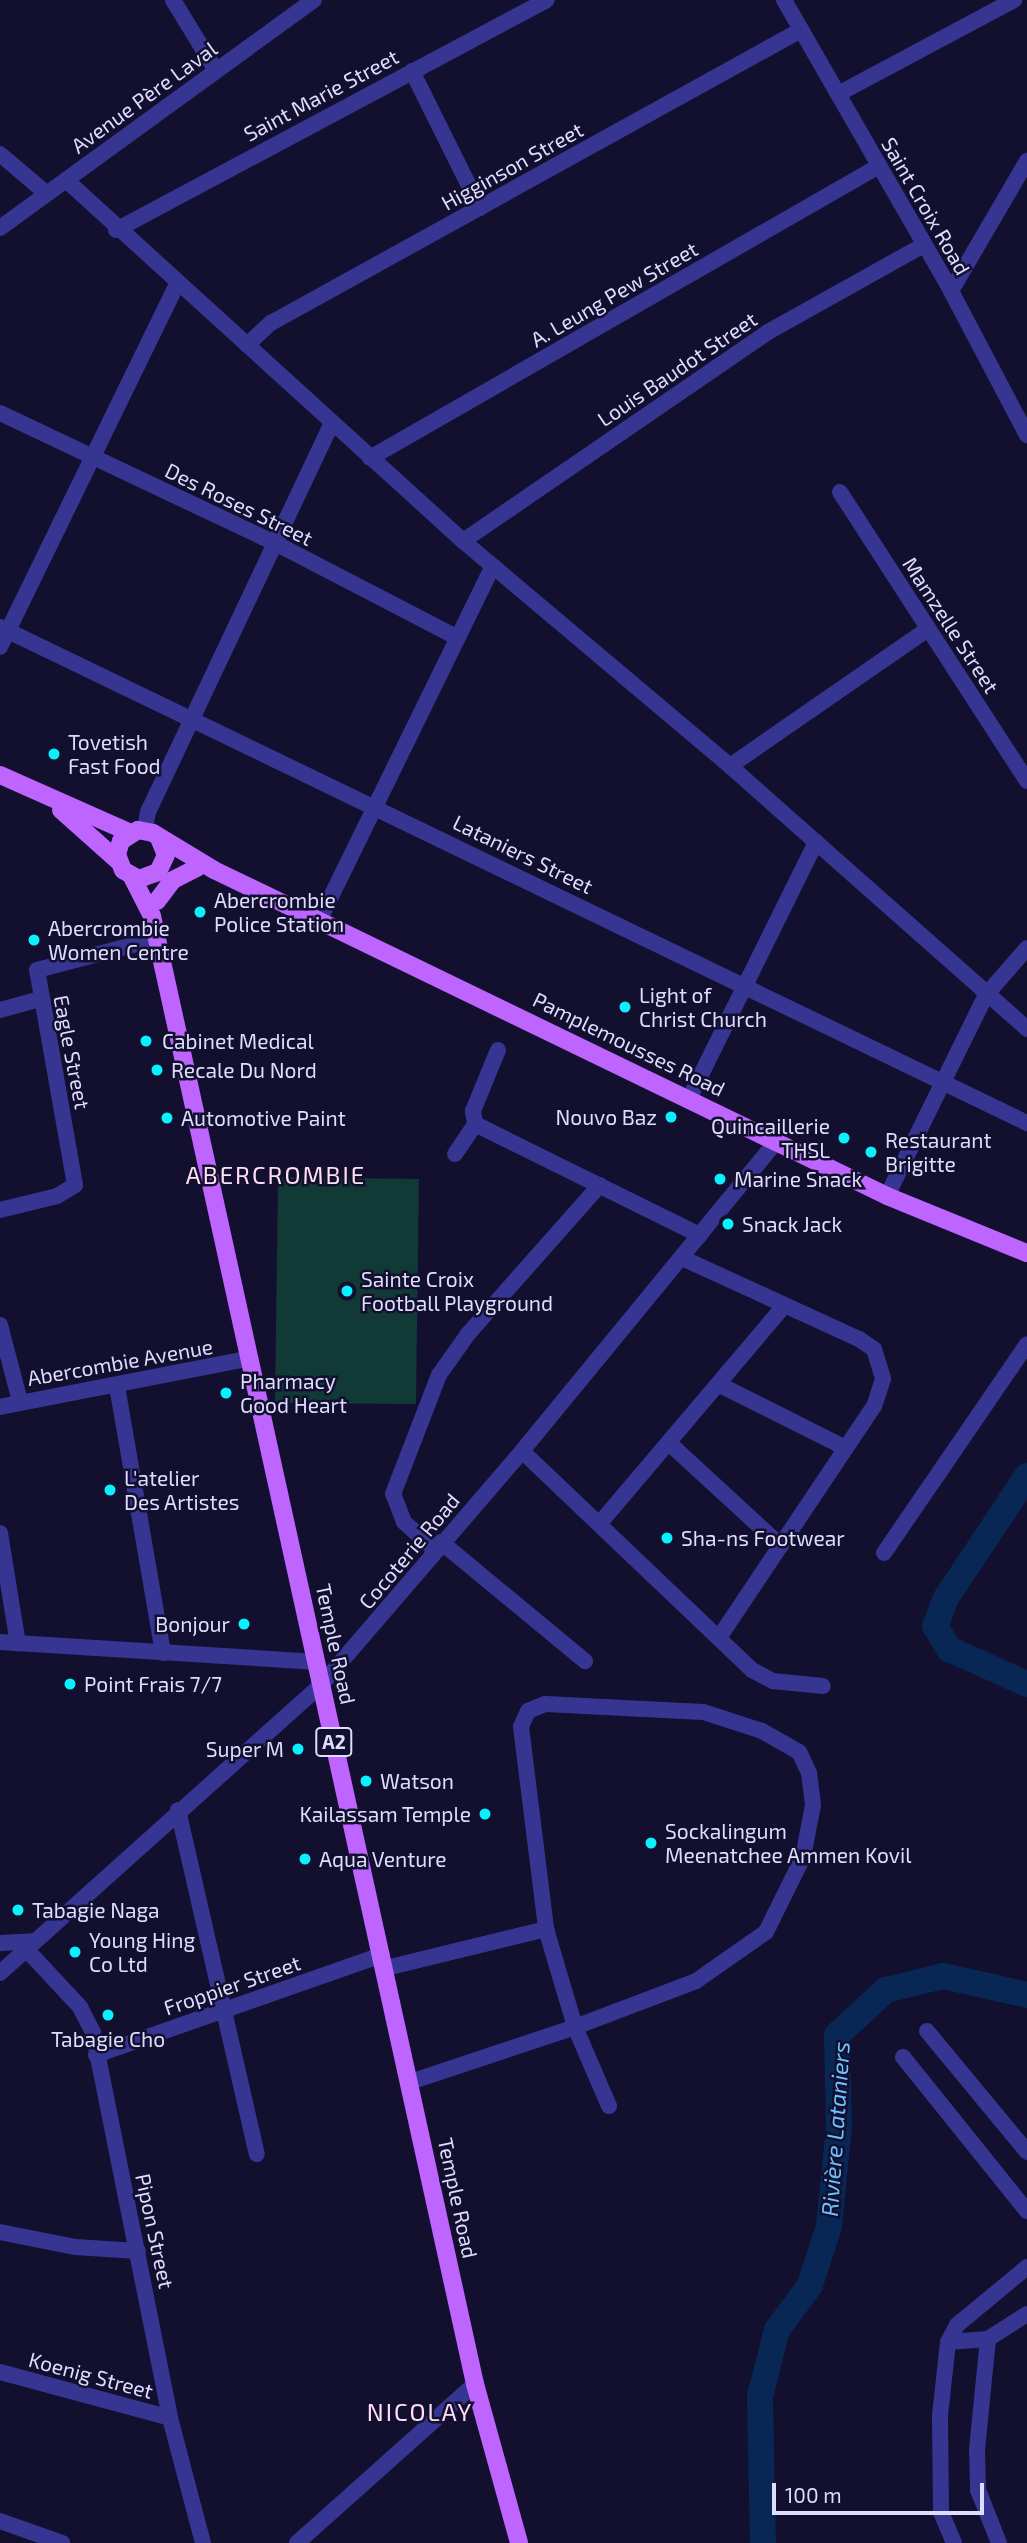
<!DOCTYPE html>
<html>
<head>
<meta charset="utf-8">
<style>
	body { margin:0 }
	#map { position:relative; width:1027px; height:2543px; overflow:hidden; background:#130f2f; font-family:"Exo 2",sans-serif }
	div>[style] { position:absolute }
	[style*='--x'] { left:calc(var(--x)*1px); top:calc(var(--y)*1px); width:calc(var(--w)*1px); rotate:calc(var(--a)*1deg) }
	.green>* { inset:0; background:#113936 }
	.river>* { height:26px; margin:-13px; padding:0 13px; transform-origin:13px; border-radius:13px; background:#082754 }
	.minor>* { height:16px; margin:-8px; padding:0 8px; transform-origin:8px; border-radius:8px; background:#363692 }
	.major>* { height:18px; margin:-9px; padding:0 9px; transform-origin:9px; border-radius:9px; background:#be64ff }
	.dots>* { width:19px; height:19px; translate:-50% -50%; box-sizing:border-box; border:4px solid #130f2f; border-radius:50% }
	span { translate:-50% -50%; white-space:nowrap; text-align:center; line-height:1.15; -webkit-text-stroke:5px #130f2f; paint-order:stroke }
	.shield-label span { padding:2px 5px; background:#130f2f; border:2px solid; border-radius:5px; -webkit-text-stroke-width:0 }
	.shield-label { font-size:19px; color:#dfddff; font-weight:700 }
	.street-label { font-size:21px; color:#dfddff }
	.poi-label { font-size:21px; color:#dfddff }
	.left { translate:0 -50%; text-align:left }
	.right { translate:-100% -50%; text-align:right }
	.water-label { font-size:23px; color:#6bc1ff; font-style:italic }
	.quarter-label { font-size:24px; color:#ffdff5; letter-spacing:2px }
	.scale { position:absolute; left:772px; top:2483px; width:212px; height:32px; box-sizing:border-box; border:4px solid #dfddff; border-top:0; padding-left:9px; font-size:21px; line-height:24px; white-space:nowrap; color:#dfddff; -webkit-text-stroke:5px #130f2f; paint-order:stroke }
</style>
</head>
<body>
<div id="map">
	<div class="green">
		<div style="clip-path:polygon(278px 1177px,419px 1179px,416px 1404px,275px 1403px)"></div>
	</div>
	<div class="river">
		<div style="--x:1027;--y:1476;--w:146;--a:123.6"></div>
		<div style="--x:946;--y:1598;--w:30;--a:111"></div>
		<div style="--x:935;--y:1626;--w:27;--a:59"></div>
		<div style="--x:949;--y:1649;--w:85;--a:24.2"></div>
		<div style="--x:763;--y:2543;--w:147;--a:-91.2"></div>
		<div style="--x:760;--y:2396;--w:68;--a:-75.6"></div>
		<div style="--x:777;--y:2330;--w:56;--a:-53.7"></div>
		<div style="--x:810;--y:2285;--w:62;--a:-72.1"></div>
		<div style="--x:829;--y:2226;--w:101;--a:-84.3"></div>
		<div style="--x:839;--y:2125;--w:90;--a:-91.3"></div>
		<div style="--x:837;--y:2035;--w:67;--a:-42.6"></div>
		<div style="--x:886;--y:1990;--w:59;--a:-13.8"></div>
		<div style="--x:943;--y:1976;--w:86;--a:12.7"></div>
	</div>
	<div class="minor">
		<div style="--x:173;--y:0;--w:81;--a:58.7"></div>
		<div style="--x:784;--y:0;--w:336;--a:60.1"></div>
		<div style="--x:951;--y:291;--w:163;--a:62.2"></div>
		<div style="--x:412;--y:71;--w:153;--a:63.6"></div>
		<div style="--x:838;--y:94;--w:200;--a:-28.1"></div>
		<div style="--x:0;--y:154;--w:60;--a:40.3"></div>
		<div style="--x:66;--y:180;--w:537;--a:42.28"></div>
		<div style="--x:463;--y:541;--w:349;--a:40.1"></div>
		<div style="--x:730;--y:766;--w:397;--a:41.5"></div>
		<div style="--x:0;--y:228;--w:388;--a:-36"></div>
		<div style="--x:116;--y:230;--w:488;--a:-28.1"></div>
		<div style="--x:951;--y:291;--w:151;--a:-59.7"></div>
		<div style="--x:247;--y:345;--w:33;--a:-43"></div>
		<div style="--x:271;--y:323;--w:606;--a:-28.94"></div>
		<div style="--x:0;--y:413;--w:304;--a:25.3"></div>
		<div style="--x:275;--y:543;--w:206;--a:27.4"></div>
		<div style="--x:370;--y:458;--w:587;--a:-29.84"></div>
		<div style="--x:840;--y:492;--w:344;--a:57.1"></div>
		<div style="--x:463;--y:541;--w:370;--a:-34.4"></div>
		<div style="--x:768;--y:332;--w:176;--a:-29.2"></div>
		<div style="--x:0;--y:627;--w:1141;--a:25.78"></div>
		<div style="--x:0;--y:647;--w:404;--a:-64"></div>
		<div style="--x:730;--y:766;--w:241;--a:-34.7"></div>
		<div style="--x:145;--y:830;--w:18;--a:-81"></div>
		<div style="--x:148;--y:812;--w:429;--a:-64.7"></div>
		<div style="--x:320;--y:919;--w:393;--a:-63.9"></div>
		<div style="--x:0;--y:1010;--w:41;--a:-15.4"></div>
		<div style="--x:498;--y:1050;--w:66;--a:112.3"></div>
		<div style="--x:473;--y:1111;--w:13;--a:81"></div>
		<div style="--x:475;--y:1124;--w:251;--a:26.3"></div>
		<div style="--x:689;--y:1099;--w:287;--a:-63.7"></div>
		<div style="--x:455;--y:1154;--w:36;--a:-56"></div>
		<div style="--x:887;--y:1196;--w:224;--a:-63.8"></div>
		<div style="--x:986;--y:995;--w:62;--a:-48.9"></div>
		<div style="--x:0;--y:1210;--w:59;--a:-13.8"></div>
		<div style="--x:57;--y:1196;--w:21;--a:-31"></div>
		<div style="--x:75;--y:1185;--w:218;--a:-100"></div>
		<div style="--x:37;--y:970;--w:123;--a:-14.6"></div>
		<div style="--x:682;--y:1258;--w:195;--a:24.6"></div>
		<div style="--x:859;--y:1339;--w:18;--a:34"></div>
		<div style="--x:874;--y:1349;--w:31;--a:73"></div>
		<div style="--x:883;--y:1379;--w:28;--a:108"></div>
		<div style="--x:874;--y:1406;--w:277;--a:123.8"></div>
		<div style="--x:0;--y:1325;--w:79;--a:75.3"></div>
		<div style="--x:718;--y:1384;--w:143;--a:26.6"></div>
		<div style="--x:117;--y:1386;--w:271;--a:80.2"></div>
		<div style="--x:0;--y:1407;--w:253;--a:-11"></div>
		<div style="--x:669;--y:1443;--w:152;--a:42.6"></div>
		<div style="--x:522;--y:1451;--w:318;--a:43.6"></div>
		<div style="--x:752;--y:1670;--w:24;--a:28"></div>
		<div style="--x:773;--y:1681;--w:50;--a:5.7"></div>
		<div style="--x:600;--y:1523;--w:283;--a:-49.7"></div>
		<div style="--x:0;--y:1533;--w:112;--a:80.8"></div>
		<div style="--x:441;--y:1542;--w:187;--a:39.6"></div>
		<div style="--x:435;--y:1550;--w:42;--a:-137.9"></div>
		<div style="--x:404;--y:1522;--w:30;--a:-111"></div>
		<div style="--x:393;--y:1494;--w:128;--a:-68.9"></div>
		<div style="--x:439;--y:1375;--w:50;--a:-54.7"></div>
		<div style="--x:468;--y:1334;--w:199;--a:-48.5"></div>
		<div style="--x:884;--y:1553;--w:253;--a:-55.6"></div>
		<div style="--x:0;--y:1642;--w:317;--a:3.6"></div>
		<div style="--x:178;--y:1810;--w:353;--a:77.1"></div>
		<div style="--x:0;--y:1943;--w:33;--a:-3"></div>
		<div style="--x:26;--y:1949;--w:79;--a:47"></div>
		<div style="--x:80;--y:2007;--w:28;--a:63"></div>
		<div style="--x:93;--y:2032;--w:394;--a:78.7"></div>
		<div style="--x:170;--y:2418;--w:129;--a:75.2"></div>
		<div style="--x:386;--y:1968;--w:165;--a:-13.7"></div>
		<div style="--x:0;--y:1973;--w:431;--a:-41.9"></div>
		<div style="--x:321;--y:1685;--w:308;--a:-49.3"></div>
		<div style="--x:522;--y:1451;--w:400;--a:-50.6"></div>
		<div style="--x:927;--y:2031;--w:157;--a:50.4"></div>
		<div style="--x:96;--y:2055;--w:303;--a:-19.3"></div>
		<div style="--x:903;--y:2057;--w:198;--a:51.2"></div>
		<div style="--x:410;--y:2082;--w:174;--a:-18.4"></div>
		<div style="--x:575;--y:2027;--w:129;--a:-20.8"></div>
		<div style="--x:696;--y:1981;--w:85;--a:-35"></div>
		<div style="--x:766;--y:1932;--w:84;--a:-63.7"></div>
		<div style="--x:803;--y:1857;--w:53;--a:-79.1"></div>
		<div style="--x:813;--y:1805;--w:32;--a:-97"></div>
		<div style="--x:809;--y:1773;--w:23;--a:-115"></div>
		<div style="--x:799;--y:1752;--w:43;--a:-150.4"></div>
		<div style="--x:762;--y:1731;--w:62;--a:-162.1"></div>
		<div style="--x:703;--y:1712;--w:158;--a:-177.1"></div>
		<div style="--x:545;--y:1704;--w:18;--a:158"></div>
		<div style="--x:528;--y:1711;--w:17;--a:114"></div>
		<div style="--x:521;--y:1727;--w:204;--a:82.9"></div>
		<div style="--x:546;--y:1929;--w:102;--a:73.5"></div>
		<div style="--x:575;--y:2027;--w:86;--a:66.7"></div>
		<div style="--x:0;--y:2232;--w:76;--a:11.3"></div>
		<div style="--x:75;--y:2247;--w:63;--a:3.6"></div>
		<div style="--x:988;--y:2339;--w:111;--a:95.7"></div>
		<div style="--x:977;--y:2449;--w:41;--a:88.6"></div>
		<div style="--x:978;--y:2490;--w:57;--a:68.4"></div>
		<div style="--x:948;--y:2342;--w:40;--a:-4.3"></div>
		<div style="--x:988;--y:2339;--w:46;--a:-32.7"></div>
		<div style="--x:0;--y:2372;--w:176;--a:15.1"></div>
		<div style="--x:0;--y:2521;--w:66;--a:19.5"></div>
		<div style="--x:297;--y:2543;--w:239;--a:-41.8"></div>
		<div style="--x:954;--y:2543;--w:34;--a:-113"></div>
		<div style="--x:941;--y:2512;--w:97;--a:-90.6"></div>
		<div style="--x:940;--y:2415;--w:73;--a:-83.7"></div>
		<div style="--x:948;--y:2342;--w:19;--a:-62"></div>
		<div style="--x:957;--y:2325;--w:91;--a:-39.6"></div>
	</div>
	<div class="major">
		<div style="--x:0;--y:775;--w:143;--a:23.9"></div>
		<div style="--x:61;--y:810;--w:76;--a:41.8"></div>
		<div style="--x:159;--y:838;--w:18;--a:68"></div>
		<div style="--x:166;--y:855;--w:19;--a:115"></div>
		<div style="--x:158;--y:872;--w:20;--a:160"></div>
		<div style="--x:139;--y:879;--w:18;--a:-151"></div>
		<div style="--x:123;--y:870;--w:17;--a:-111"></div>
		<div style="--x:117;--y:854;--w:14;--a:-73"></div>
		<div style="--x:121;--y:841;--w:20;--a:-33"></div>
		<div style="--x:138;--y:830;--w:15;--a:11"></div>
		<div style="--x:153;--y:833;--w:71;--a:31.2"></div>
		<div style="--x:214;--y:870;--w:624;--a:25.83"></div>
		<div style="--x:776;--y:1142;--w:123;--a:25.9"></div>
		<div style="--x:887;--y:1196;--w:151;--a:22.2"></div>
		<div style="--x:132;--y:877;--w:44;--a:62.9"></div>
		<div style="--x:152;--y:916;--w:1503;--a:77.59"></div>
		<div style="--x:475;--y:2384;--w:165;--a:74.5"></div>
		<div style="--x:157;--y:901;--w:26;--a:-53"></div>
		<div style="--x:173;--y:880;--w:27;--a:-27"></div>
	</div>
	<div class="dots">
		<div style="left:54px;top:754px;background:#09f1ff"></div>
		<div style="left:200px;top:912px;background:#09f1ff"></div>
		<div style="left:34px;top:940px;background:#09f1ff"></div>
		<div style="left:625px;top:1007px;background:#09f1ff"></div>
		<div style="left:146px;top:1041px;background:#09f1ff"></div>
		<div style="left:157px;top:1070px;background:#09f1ff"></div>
		<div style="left:671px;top:1117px;background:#09f1ff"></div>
		<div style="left:167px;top:1118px;background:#09f1ff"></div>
		<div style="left:844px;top:1138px;background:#09f1ff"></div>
		<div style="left:871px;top:1152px;background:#09f1ff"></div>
		<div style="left:720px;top:1179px;background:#09f1ff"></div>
		<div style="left:728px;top:1224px;background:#09f1ff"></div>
		<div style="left:347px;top:1291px;background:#09f1ff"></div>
		<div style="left:226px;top:1393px;background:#09f1ff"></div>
		<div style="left:110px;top:1490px;background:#09f1ff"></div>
		<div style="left:667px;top:1538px;background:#09f1ff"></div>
		<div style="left:244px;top:1624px;background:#09f1ff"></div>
		<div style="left:70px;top:1684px;background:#09f1ff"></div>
		<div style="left:298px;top:1749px;background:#09f1ff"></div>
		<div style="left:366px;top:1781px;background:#09f1ff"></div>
		<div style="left:485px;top:1814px;background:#09f1ff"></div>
		<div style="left:651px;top:1843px;background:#09f1ff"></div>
		<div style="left:305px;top:1859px;background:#09f1ff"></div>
		<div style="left:18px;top:1910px;background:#09f1ff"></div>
		<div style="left:75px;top:1952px;background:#09f1ff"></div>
		<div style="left:108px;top:2015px;background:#09f1ff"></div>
	</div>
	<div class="shield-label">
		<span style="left:334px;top:1742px">A2</span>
	</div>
	<div class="street-label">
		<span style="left:321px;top:95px;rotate:-28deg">Saint Marie Street</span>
		<span style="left:144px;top:97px;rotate:-36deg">Avenue Père Laval</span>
		<span style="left:512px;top:166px;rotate:-29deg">Higginson Street</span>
		<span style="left:926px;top:206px;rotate:60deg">Saint Croix Road</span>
		<span style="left:614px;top:294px;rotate:-30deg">A. Leung Pew Street</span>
		<span style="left:677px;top:369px;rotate:-34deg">Louis Baudot Street</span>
		<span style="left:239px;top:504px;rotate:26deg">Des Roses Street</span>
		<span style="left:951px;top:625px;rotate:57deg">Mamzelle Street</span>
		<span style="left:523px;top:854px;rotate:26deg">Lataniers Street</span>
		<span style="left:629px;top:1044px;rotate:26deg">Pamplemousses Road</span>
		<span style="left:72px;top:1052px;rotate:79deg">Eagle Street</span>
		<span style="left:120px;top:1362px;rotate:-10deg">Abercombie Avenue</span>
		<span style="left:409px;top:1551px;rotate:-50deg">Cocoterie Road</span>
		<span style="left:336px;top:1644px;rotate:78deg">Temple Road</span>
		<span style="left:232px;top:1985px;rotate:-19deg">Froppier Street</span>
		<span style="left:458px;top:2198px;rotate:78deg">Temple Road</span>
		<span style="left:155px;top:2231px;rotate:78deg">Pipon Street</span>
		<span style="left:91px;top:2375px;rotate:15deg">Koenig Street</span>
	</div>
	<div class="poi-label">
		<span class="left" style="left:68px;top:754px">Tovetish<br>Fast Food</span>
		<span class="left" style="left:214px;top:912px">Abercrombie<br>Police Station</span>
		<span class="left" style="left:48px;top:940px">Abercrombie<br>Women Centre</span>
		<span class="left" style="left:639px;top:1007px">Light of<br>Christ Church</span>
		<span class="left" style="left:162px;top:1041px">Cabinet Medical</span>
		<span class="left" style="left:171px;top:1070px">Recale Du Nord</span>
		<span class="right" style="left:657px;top:1117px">Nouvo Baz</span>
		<span class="left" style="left:181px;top:1118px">Automotive Paint</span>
		<span class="right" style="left:830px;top:1138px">Quincaillerie<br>THSL</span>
		<span class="left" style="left:885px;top:1152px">Restaurant<br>Brigitte</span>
		<span class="left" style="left:734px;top:1179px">Marine Snack</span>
		<span class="left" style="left:742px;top:1224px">Snack Jack</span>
		<span class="left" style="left:361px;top:1291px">Sainte Croix<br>Football Playground</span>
		<span class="left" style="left:240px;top:1393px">Pharmacy<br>Good Heart</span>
		<span class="left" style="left:124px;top:1490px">L'atelier<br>Des Artistes</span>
		<span class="left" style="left:681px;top:1538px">Sha-ns Footwear</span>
		<span class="right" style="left:230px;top:1624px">Bonjour</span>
		<span class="left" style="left:84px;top:1684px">Point Frais 7/7</span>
		<span class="right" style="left:284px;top:1749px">Super M</span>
		<span class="left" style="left:380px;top:1781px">Watson</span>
		<span class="right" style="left:471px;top:1814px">Kailassam Temple</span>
		<span class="left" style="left:665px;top:1843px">Sockalingum<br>Meenatchee Ammen Kovil</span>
		<span class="left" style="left:319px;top:1859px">Aqua Venture</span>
		<span class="left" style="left:32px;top:1910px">Tabagie Naga</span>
		<span class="left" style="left:89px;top:1952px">Young Hing<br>Co Ltd</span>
		<span style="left:108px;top:2039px">Tabagie Cho</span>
	</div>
	<div class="water-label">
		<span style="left:835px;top:2129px;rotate:-86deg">Rivière Lataniers</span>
	</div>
	<div class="quarter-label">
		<span style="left:276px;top:1175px">ABERCROMBIE</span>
		<span style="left:420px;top:2412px">NICOLAY</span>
	</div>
	<div class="scale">100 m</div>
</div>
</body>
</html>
